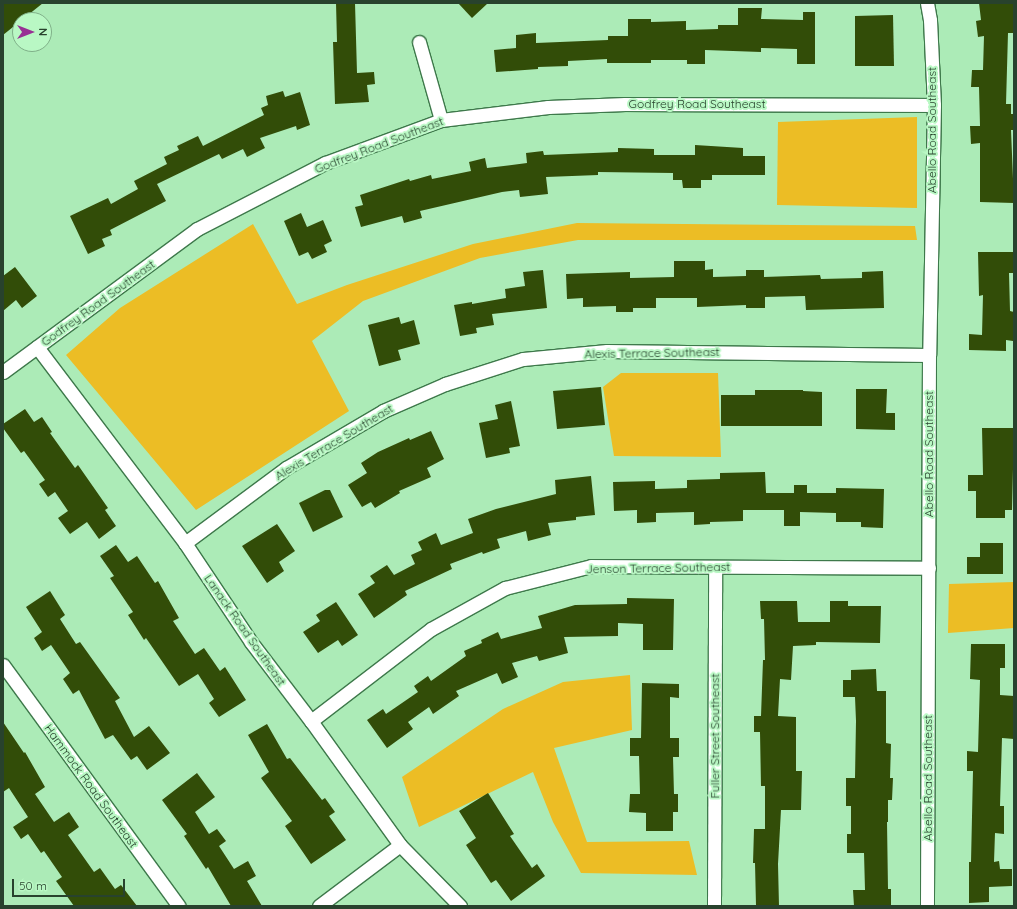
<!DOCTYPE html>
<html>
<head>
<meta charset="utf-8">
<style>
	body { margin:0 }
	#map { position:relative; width:1017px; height:909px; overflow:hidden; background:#acebb7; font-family:Quicksand,sans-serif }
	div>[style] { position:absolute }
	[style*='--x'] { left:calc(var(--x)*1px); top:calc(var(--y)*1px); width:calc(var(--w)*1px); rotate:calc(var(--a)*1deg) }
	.green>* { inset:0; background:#ecbd25 }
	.building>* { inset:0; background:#324d08 }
	.roads { filter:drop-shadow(1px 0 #3e794b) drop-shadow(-1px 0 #3e794b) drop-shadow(0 1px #3e794b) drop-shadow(0 -1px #3e794b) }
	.minor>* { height:13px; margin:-6.5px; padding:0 6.5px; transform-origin:6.5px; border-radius:6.5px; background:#fff }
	span { translate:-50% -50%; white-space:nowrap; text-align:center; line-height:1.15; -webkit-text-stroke:4px #b9f8c4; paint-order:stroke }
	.street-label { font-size:12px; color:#28422d }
	.frame { position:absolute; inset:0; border:4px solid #28422d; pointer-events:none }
	.north { position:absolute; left:12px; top:12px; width:40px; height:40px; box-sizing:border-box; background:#b9f8c4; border:1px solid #7faf88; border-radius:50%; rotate:90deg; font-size:11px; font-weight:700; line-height:16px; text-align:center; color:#28422d }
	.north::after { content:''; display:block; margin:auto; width:14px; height:18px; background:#983094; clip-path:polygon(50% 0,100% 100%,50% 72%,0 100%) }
	.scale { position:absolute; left:12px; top:879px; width:113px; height:18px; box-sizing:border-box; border:2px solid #28422d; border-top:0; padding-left:5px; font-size:12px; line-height:14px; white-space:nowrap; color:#28422d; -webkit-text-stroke:3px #b9f8c4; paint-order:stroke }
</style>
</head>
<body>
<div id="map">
	<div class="green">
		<div style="clip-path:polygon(917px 117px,917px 208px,777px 205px,778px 122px)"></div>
		<div style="clip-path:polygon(577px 223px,915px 226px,917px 240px,578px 240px,480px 258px,363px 301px,312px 341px,349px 411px,196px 510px,66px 355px,120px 308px,253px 224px,297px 304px,347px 285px,473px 244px)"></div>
		<div style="clip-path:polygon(621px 373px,718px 373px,721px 457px,614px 456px,603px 387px)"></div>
		<div style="clip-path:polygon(1014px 582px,1014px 628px,948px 633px,949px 584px)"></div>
		<div style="clip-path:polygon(630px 675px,632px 730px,554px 748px,587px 842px,689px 841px,697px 875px,581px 873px,553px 822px,533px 772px,419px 827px,402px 777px,503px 709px,563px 682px)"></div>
	</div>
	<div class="building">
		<div style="clip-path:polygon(3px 3px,43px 3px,3px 35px)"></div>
		<div style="clip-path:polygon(336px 3px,355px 3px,357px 73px,374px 72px,375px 84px,367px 85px,369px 102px,335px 104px,333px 42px,337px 42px)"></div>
		<div style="clip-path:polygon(458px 3px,488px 3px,472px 18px)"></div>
		<div style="clip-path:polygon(979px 3px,1014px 3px,1014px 33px,1008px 33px,1006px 104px,1011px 104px,1011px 114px,1014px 114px,1014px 130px,1011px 130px,1014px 203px,980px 202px,980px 143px,971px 144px,970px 126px,980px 126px,979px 87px,971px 87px,972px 70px,983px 70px,984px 36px,978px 37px,976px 21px,981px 20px)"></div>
		<div style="clip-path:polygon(738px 8px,762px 8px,761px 19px,803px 20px,803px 12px,815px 12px,815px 64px,797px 64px,797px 49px,761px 48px,761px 52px,705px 50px,705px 64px,687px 64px,687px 60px,651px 60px,651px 63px,607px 63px,607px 59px,568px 61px,568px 66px,538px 67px,538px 69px,496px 72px,494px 50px,516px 48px,516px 35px,536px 33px,536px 43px,608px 40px,608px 36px,628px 36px,628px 19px,651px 19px,651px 22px,686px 21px,686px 30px,718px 29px,718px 25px,738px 25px)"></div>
		<div style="clip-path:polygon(893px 15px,894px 66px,855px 66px,855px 16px)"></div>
		<div style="clip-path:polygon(283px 91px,285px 97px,300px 92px,310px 125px,297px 130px,296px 126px,260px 138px,265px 148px,247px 157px,243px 149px,222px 159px,219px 154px,157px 184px,166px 201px,110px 230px,112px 235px,102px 239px,105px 246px,88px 254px,70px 216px,108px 198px,111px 204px,138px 189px,134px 181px,167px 164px,164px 157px,179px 150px,177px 146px,198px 136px,203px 146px,264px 115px,261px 108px,268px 105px,266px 96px)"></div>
		<div style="clip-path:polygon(695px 145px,743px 148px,743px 156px,765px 156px,765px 175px,712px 175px,712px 180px,701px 180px,701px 188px,683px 188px,682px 180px,673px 180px,673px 173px,598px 172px,598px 175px,546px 177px,548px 194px,520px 197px,519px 190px,502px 192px,420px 211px,422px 218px,404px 223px,402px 216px,361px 227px,355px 207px,363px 205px,360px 195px,409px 179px,410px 181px,431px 175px,432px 179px,471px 171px,469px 162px,485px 158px,487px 168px,527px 163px,526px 153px,543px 151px,544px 155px,618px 152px,618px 148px,654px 149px,654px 155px,695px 155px)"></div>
		<div style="clip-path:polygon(301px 213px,307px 227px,323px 220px,332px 241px,324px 245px,327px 252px,312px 259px,308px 252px,299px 256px,284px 221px)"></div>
		<div style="clip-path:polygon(978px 252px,1014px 252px,1014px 273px,1009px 273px,1010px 311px,1014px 312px,1013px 341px,1006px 340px,1006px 351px,969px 350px,969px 334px,982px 335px,983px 295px,979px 296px)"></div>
		<div style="clip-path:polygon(674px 261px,705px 261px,705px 270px,713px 269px,713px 277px,746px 276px,746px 270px,764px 270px,764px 277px,820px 275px,821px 279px,862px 278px,862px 272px,883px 271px,884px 308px,806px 310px,805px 296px,765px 297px,765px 308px,746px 308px,746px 305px,697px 307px,697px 298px,656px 298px,656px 308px,633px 308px,633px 312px,616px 312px,616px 306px,583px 307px,583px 298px,567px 299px,566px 274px,630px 272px,630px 278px,674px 277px)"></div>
		<div style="clip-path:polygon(15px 267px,37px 296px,22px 308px,16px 300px,3px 311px,3px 276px)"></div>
		<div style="clip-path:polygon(543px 270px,547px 308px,492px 314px,494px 325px,476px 328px,477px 333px,460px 336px,454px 305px,472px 302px,472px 304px,506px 298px,505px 289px,525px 286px,523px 272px)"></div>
		<div style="clip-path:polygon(399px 317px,401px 324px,414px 320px,420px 344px,398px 350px,401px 360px,379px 366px,368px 325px)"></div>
		<div style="clip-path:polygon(601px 387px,605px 425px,557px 429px,553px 391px)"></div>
		<div style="clip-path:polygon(856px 389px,887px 389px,886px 413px,895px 413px,895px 430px,856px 429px)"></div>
		<div style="clip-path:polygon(755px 390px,803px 390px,803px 391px,822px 392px,822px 426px,721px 426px,721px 395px,755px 395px)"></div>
		<div style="clip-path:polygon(511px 401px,520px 446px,509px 448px,510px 453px,486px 458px,479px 423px,498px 419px,495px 405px)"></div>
		<div style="clip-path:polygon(25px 409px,34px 422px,42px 417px,52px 432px,50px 433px,75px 468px,78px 465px,108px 508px,105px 510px,116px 526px,99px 539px,87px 522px,70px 534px,58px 518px,68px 511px,55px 492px,48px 497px,39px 484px,45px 480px,24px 451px,21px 453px,3px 428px,3px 424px)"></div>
		<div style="clip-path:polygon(982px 428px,1014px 428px,1012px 510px,1005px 510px,1005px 518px,976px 518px,976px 491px,968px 491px,968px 475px,983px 475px)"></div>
		<div style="clip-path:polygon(431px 431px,444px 459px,427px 468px,431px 477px,399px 491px,400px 493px,375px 508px,371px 502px,362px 507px,348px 485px,367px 473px,361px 463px,378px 452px,409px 438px,410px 440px)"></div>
		<div style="clip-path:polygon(765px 472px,766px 493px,794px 493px,794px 485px,807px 485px,807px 493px,836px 493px,836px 488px,884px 489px,883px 528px,861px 527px,861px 522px,836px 522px,836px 513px,800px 512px,800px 526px,784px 526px,784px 510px,743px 510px,743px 521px,710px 522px,710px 524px,694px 525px,694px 512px,656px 513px,656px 522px,637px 523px,637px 510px,614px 511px,613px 482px,655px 481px,655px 489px,687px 488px,687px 480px,720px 479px,720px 473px)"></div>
		<div style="clip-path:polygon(591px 476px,595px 515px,576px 517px,576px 520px,548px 523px,551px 535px,528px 541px,526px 531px,497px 539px,500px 548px,483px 554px,482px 552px,450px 564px,452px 569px,405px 591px,407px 595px,374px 618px,358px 594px,375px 583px,370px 576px,387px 565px,394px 575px,415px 564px,411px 555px,422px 550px,418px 542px,436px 533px,441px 545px,473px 533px,468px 519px,496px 509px,556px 494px,555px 480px)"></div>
		<div style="clip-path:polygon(325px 490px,330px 490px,343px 517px,313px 532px,299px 503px)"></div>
		<div style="clip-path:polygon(277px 524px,295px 551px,279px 562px,284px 571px,267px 583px,242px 546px)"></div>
		<div style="clip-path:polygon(980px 543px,1003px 543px,1003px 574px,967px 574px,967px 557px,980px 557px)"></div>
		<div style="clip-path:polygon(116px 545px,128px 562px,137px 556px,155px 583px,158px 581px,179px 618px,173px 621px,195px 654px,204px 648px,220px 671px,225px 667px,246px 700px,219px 717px,209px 703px,214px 699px,198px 674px,179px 686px,146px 638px,144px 640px,128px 615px,133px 612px,110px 578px,114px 576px,100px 556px)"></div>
		<div style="clip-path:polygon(50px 591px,65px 615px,60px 619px,76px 644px,80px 642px,120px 698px,115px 701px,134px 737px,149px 726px,170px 753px,147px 770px,137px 756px,131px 760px,113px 735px,105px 739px,79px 690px,73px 694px,63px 679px,70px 673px,51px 645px,42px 651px,34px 638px,42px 632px,26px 607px)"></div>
		<div style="clip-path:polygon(627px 598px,674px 599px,673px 650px,643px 650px,643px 624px,618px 623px,618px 636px,564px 637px,568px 653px,539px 661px,537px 656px,512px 663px,518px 677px,502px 684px,497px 673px,456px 691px,459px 696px,433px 714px,429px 707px,408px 722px,413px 729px,387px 748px,367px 720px,383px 709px,386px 714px,418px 692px,414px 686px,428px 676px,431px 681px,466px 656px,464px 651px,482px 643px,481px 640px,498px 632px,501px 639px,542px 628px,538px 616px,575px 605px,627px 604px)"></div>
		<div style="clip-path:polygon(760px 601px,797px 601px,798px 622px,830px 622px,830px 601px,848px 601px,848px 606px,881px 606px,880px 643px,816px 642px,816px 645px,793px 646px,791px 680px,780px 679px,778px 716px,796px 717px,796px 771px,802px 771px,801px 810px,781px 810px,778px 864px,779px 906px,756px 906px,755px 863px,753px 863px,754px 829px,765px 829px,765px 786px,761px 786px,760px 732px,754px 732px,754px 716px,761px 716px,763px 660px,765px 660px,764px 619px,761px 619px)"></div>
		<div style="clip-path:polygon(336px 602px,358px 635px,342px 646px,338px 640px,318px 653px,303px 632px,320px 621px,316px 615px)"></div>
		<div style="clip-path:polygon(971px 644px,1005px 644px,1005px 668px,1000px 668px,1000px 695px,1014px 696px,1014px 739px,1002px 738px,1000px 806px,1004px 806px,1004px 834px,995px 833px,994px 862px,999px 861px,1000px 869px,1012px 869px,1012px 886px,989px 887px,989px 902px,969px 903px,969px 862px,971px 862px,973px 771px,967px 771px,967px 751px,978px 752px,980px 680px,970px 679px)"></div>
		<div style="clip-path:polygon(876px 669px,877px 691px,886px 691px,886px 743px,891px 744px,890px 778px,893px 778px,892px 800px,888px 800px,888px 822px,887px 822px,888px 889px,891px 889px,891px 906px,854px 906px,853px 890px,865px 890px,864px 853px,847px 853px,847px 834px,851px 834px,851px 806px,846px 806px,846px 778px,855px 778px,856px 721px,855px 697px,843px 697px,843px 680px,851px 680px,851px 670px)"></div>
		<div style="clip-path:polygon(642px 683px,679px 684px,679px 698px,670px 697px,670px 738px,679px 738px,679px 757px,673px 757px,674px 794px,678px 794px,678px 812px,673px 812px,673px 831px,646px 831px,646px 813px,629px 812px,630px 794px,640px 794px,639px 756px,630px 756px,630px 738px,641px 738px)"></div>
		<div style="clip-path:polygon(3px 722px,24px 753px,25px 752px,45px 787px,35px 794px,54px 822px,69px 812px,79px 827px,68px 835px,94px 872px,100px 868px,115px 889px,121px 885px,137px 906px,74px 906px,56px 881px,62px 877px,44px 851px,41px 853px,28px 834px,21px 839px,13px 827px,28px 817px,9px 788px,3px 792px)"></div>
		<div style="clip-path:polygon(267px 724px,287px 759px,290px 758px,322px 800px,325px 798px,335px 812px,329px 816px,346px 840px,311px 864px,285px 826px,292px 821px,261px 778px,269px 772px,248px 735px)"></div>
		<div style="clip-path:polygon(197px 773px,215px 797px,195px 812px,209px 834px,217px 829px,226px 841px,219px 846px,234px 869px,248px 861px,256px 876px,247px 881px,262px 906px,231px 906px,208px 867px,206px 869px,184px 836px,187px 834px,162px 800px)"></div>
		<div style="clip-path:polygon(488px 793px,514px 834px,510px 836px,532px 868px,537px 864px,545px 876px,511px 901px,496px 880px,491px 883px,466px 845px,476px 838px,459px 811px)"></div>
	</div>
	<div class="roads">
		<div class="minor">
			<div style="--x:927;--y:3;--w:17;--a:80"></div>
			<div style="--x:930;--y:20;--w:85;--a:87.3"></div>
			<div style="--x:934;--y:105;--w:250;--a:91.1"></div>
			<div style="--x:929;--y:355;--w:551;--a:90.21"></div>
			<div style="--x:419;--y:42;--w:81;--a:74.2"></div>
			<div style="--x:37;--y:347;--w:246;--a:52.9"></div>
			<div style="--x:185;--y:543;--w:119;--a:56.3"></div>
			<div style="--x:251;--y:642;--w:99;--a:52.8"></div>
			<div style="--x:311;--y:721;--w:153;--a:54.3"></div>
			<div style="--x:400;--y:845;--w:86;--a:45.5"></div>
			<div style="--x:3;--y:372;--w:241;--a:-36.4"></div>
			<div style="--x:197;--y:229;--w:144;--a:-27.3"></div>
			<div style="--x:325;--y:163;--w:124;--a:-20.3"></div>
			<div style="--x:441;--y:120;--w:108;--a:-6.9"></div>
			<div style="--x:548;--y:107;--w:77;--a:-2.2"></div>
			<div style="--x:625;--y:104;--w:309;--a:0.2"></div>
			<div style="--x:185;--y:543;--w:126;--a:-36.6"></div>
			<div style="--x:286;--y:468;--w:113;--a:-30.4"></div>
			<div style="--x:383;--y:411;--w:68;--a:-23.5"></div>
			<div style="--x:445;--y:384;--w:82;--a:-17.8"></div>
			<div style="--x:523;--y:359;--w:84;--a:-5.4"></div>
			<div style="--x:607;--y:351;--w:322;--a:0.7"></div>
			<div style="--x:3;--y:665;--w:298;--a:53.9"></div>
			<div style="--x:311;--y:721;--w:151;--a:-37.5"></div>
			<div style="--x:431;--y:629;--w:85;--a:-29"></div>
			<div style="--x:505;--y:588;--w:89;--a:-14.3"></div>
			<div style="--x:591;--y:566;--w:338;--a:0.3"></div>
			<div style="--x:319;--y:906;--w:101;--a:-37"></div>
			<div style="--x:714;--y:906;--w:339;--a:-89.8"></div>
		</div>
	</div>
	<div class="street-label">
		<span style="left:697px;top:104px">Godfrey Road Southeast</span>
		<span style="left:932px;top:130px;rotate:-90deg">Abello Road Southeast</span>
		<span style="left:379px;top:145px;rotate:-21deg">Godfrey Road Southeast</span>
		<span style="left:98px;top:303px;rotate:-36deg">Godfrey Road Southeast</span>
		<span style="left:652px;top:353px;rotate:-1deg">Alexis Terrace Southeast</span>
		<span style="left:334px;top:442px;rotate:-31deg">Alexis Terrace Southeast</span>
		<span style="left:929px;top:454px;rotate:-90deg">Abello Road Southeast</span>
		<span style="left:658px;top:568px;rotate:-1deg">Jenson Terrace Southeast</span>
		<span style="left:245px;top:630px;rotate:55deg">Lanack Road Southeast</span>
		<span style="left:715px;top:736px;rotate:-90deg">Fuller Street Southeast</span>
		<span style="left:928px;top:778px;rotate:-90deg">Abello Road Southeast</span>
		<span style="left:91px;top:786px;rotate:54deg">Hammock Road Southeast</span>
	</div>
	<div class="frame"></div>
	<div class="north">N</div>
	<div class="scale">50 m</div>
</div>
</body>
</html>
